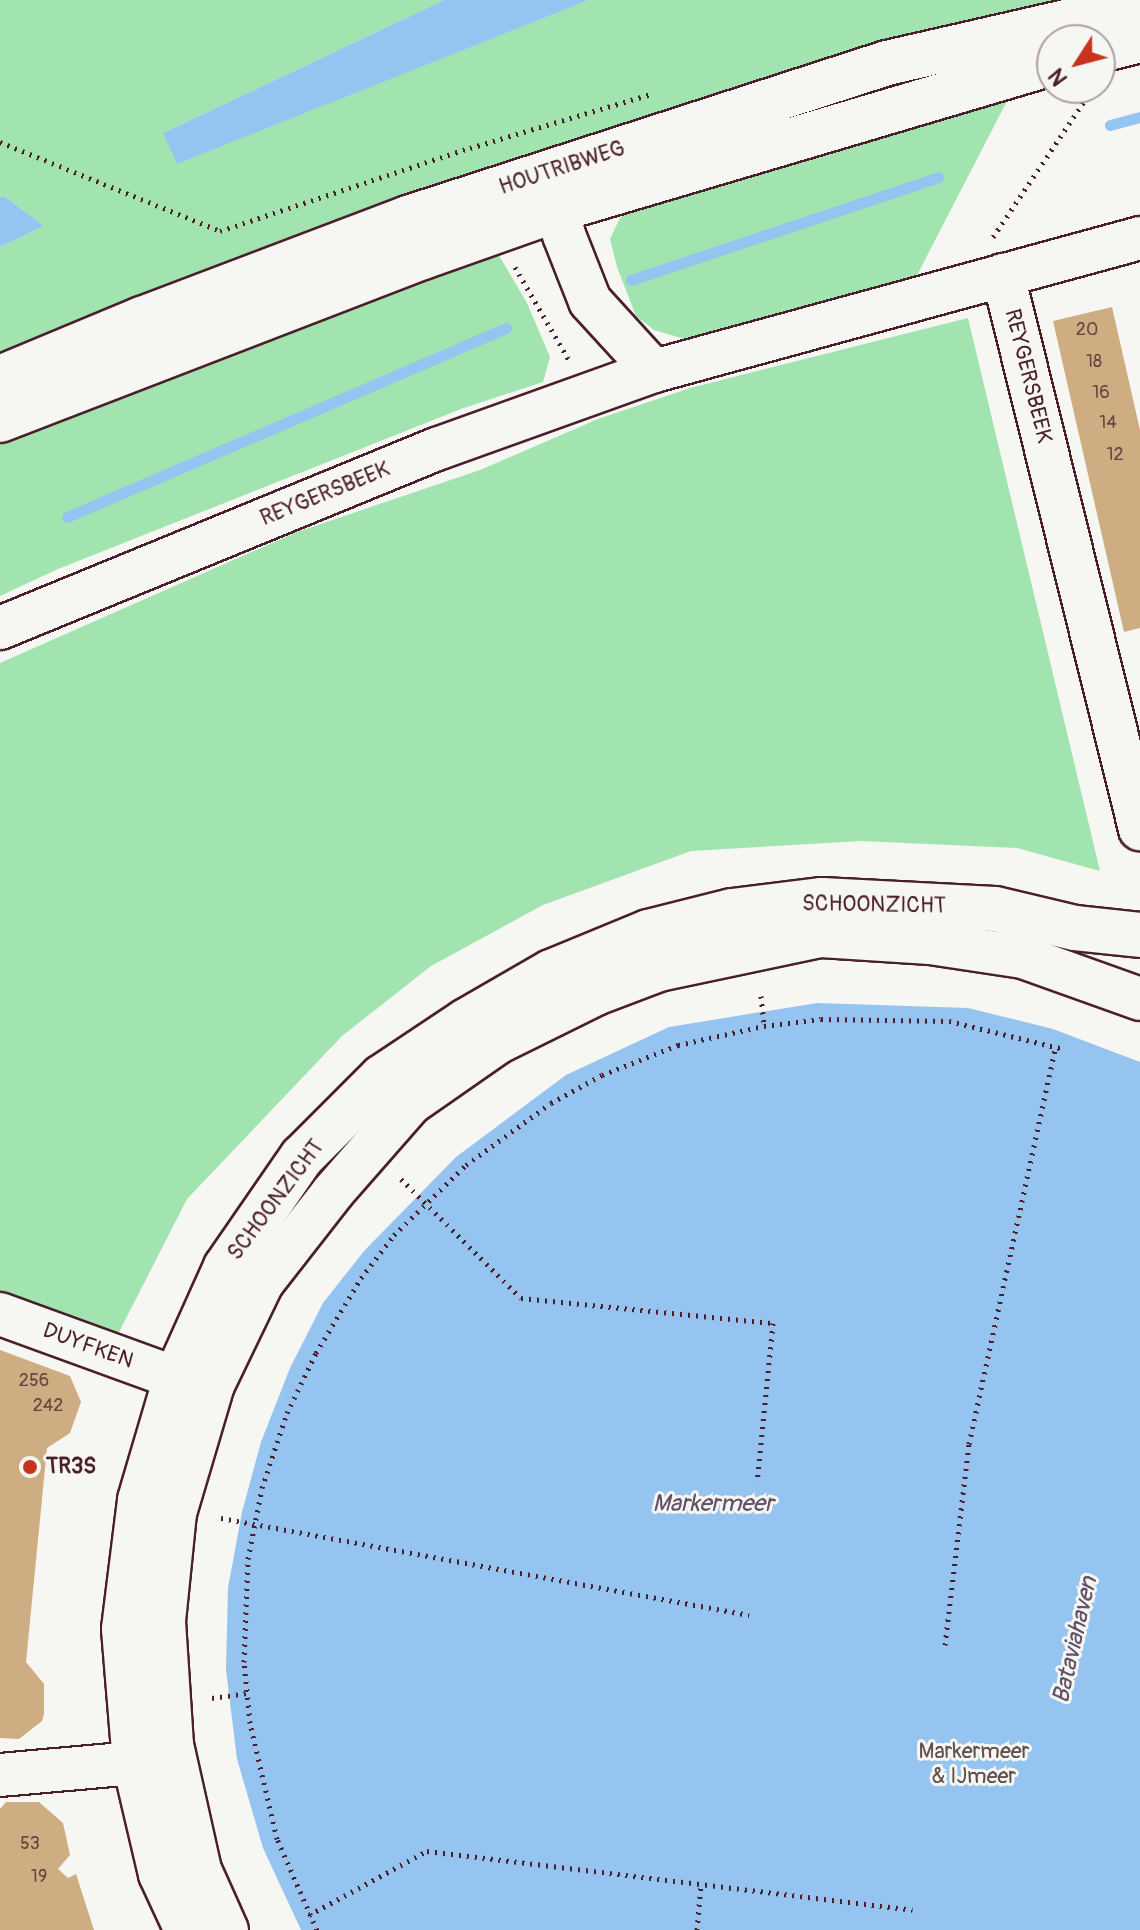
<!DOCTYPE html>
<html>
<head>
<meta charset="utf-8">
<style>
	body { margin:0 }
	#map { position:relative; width:1140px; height:1930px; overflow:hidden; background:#f6f6f2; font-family:Pangolin,sans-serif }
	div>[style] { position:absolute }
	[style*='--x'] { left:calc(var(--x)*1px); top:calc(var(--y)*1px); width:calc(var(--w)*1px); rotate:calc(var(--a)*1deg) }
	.green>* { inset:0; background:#a1e4af }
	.water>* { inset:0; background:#96c4f0 }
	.stream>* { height:11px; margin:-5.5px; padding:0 5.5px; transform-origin:5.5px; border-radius:5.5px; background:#96c4f0 }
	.building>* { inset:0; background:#cfad82 }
	.path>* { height:5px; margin-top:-2.5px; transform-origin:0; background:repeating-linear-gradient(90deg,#4a1f2b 0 2px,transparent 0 8px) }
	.roads { filter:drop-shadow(2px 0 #4a1f2b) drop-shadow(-2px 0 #4a1f2b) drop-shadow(0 2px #4a1f2b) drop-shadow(0 -2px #4a1f2b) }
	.street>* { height:42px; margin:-21px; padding:0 21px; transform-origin:21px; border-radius:21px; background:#f6f6f2 }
	.secondary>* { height:44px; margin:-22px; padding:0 22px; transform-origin:22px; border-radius:22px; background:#f6f6f2 }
	.dots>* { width:22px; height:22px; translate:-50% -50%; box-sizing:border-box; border:4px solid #f6f6f2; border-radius:50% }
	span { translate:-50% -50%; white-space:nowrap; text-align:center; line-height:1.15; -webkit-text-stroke:6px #f6f6f2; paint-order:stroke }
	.number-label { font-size:18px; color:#6b4241 }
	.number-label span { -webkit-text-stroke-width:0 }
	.street-label { font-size:22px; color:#4a1f2b }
	.poi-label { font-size:22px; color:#4a1f2b; font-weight:700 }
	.left { translate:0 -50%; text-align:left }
	.park-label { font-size:22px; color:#60504c }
	.water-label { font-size:24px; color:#615166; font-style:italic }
	.north { position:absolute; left:1036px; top:24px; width:80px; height:80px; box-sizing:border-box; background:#f6f6f2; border:2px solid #b1a0a2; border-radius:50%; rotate:234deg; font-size:22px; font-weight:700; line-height:32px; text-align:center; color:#4a1f2b }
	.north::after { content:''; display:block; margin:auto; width:28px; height:36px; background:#c8321e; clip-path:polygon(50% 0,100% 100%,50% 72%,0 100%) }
</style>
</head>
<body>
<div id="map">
	<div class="green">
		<div style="clip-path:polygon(0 0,444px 0,163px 133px,177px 163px,589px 0,1117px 0,0 362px,0 247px,44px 226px,4px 196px,0 197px)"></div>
		<div style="clip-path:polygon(1007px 101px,914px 281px,723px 334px,688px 340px,654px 330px,636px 316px,617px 267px,610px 239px,620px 218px,635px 206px)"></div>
		<div style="clip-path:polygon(494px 247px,527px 303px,550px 357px,543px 382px,461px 409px,58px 569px,0 596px,0 438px)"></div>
		<div style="clip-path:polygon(968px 318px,1100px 871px,1017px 848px,861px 841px,691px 851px,543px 905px,431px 966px,342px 1036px,187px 1199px,116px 1338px,0 1296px,0 663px,297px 532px,480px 470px,598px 419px,690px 388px)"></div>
	</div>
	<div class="water">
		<div style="clip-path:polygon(444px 0,589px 0,177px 164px,163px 133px)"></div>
		<div style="clip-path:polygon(4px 196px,44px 226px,0 247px,0 197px)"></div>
		<div style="clip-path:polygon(817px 1003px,968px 1008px,1053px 1029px,1140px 1062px,1140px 1930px,301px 1930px,263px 1848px,237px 1759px,226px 1670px,228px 1588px,242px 1512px,261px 1442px,290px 1368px,323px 1303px,364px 1251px,456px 1157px,566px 1075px,669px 1027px)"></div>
	</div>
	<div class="stream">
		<div style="--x:1110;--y:125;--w:31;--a:-15"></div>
		<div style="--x:631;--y:280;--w:324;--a:-18.5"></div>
		<div style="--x:67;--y:517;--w:478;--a:-23.3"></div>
	</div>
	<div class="building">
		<div style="clip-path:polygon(1112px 307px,1140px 430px,1140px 628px,1124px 632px,1053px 321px)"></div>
		<div style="clip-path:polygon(0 1350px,70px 1376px,81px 1402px,70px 1433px,47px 1448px,26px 1662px,44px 1684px,44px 1714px,42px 1721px,19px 1739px,0 1738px)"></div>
		<div style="clip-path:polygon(6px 1802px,39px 1802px,63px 1823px,70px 1855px,58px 1869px,68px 1878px,76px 1874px,94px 1930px,0 1930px,0 1809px)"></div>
	</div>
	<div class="path">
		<div style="--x:0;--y:142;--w:237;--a:22"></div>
		<div style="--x:220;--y:231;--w:263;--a:-18.4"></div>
		<div style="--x:470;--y:148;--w:189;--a:-16.6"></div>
		<div style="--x:993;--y:237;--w:179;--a:-56.1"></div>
		<div style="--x:515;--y:267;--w:110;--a:59.9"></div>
		<div style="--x:761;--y:996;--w:30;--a:84"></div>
		<div style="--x:401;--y:1179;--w:169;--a:44.8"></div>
		<div style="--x:521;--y:1298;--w:253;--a:5.7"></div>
		<div style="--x:773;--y:1323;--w:160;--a:95.7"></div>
		<div style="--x:221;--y:1518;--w:537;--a:10.41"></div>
		<div style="--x:945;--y:1645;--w:202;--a:-83.2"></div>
		<div style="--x:969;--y:1444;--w:407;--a:-77.7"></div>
		<div style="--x:212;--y:1698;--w:35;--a:-8"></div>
		<div style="--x:309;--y:1915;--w:134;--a:-28.5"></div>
		<div style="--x:427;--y:1851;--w:489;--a:6.9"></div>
		<div style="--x:317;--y:1930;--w:99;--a:-113.7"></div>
		<div style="--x:277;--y:1839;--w:119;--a:-103.1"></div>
		<div style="--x:250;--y:1723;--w:61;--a:-95.6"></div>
		<div style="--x:244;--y:1662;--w:103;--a:-87.8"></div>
		<div style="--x:248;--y:1559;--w:72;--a:-78.8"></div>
		<div style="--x:262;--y:1488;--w:79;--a:-71.6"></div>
		<div style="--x:287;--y:1413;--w:67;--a:-64.2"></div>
		<div style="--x:316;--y:1353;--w:87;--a:-59"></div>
		<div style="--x:361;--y:1278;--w:54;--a:-52.5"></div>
		<div style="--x:394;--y:1235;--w:100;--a:-44.2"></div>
		<div style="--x:466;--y:1165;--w:105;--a:-36.1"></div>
		<div style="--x:551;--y:1103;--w:58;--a:-28.8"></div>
		<div style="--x:602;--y:1075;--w:82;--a:-21.5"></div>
		<div style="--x:678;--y:1045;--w:88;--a:-12.5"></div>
		<div style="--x:764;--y:1026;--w:57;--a:-7"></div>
		<div style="--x:821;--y:1019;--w:128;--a:0.9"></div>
		<div style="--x:949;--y:1021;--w:118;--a:13.7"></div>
		<div style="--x:697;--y:1930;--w:46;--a:-85"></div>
	</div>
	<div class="roads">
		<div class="street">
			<div style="--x:549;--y:176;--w:61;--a:75.7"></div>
			<div style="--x:564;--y:235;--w:71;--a:68.5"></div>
			<div style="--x:590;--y:301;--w:95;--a:47.6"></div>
			<div style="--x:654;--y:371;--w:504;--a:-15.3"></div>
			<div style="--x:1003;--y:275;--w:571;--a:76.11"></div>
			<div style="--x:0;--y:628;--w:472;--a:-22.3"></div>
			<div style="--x:437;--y:449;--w:231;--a:-19.8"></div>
			<div style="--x:0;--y:1314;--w:187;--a:20"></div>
			<div style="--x:0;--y:1775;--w:136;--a:-5.1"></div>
			<div style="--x:227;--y:1930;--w:66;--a:-114.2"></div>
			<div style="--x:200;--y:1870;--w:128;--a:-102.6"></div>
			<div style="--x:172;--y:1745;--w:124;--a:-93.7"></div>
			<div style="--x:164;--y:1621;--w:109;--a:-84.2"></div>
			<div style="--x:175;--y:1513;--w:134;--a:-73.5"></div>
			<div style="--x:213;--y:1385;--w:113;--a:-64.3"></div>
			<div style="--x:262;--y:1283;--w:115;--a:-52"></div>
			<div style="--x:333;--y:1192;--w:118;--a:-48.8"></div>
			<div style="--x:411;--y:1103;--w:105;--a:-34.9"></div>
			<div style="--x:497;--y:1043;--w:110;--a:-26.3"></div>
			<div style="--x:596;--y:994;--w:67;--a:-20.9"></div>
			<div style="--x:659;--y:970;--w:166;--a:-11.9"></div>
			<div style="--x:821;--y:936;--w:109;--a:3.7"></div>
			<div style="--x:930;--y:943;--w:94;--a:8.6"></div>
			<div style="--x:1023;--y:957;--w:124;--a:19.7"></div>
		</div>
		<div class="secondary">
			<div style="--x:1100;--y:50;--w:41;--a:-14"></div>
			<div style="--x:0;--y:378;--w:154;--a:-22.6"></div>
			<div style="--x:142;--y:319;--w:285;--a:-20.8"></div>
			<div style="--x:408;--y:218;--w:503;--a:-17.93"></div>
			<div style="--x:887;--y:63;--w:260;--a:-12.9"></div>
			<div style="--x:0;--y:420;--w:453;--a:-21.1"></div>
			<div style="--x:423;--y:257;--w:141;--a:-19.5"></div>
			<div style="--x:556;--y:210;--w:517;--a:-16.51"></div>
			<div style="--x:187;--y:1930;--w:62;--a:-114.9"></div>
			<div style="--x:161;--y:1874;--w:114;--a:-103.2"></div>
			<div style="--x:135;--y:1763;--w:134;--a:-94.7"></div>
			<div style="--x:124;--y:1629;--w:130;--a:-82.9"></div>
			<div style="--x:140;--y:1500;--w:127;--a:-73.6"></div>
			<div style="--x:176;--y:1378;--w:122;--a:-65.8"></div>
			<div style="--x:226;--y:1267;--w:134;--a:-55.4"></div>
			<div style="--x:302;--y:1157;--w:113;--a:-45"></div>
			<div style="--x:382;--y:1077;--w:101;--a:-33.7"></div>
			<div style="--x:466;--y:1021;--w:98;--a:-30"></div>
			<div style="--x:551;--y:972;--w:105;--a:-22.4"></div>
			<div style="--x:648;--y:932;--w:87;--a:-14"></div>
			<div style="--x:732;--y:911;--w:91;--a:-7"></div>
			<div style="--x:822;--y:900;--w:173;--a:3"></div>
			<div style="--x:995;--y:909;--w:82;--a:13.4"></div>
			<div style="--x:1075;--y:928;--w:65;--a:6.1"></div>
		</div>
	</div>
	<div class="dots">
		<div style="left:30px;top:1467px;background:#c8321e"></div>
	</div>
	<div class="number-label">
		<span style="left:1087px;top:330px">20</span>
		<span style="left:1094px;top:362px">18</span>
		<span style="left:1101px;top:393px">16</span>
		<span style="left:1108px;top:423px">14</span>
		<span style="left:1115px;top:455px">12</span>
		<span style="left:34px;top:1381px">256</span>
		<span style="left:48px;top:1406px">242</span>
		<span style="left:30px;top:1844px">53</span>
		<span style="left:39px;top:1877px">19</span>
	</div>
	<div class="street-label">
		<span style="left:562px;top:168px;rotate:-18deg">HOUTRIBWEG</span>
		<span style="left:1028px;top:376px;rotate:76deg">REYGERSBEEK</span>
		<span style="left:325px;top:494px;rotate:-22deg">REYGERSBEEK</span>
		<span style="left:874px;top:905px;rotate:1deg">SCHOONZICHT</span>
		<span style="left:276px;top:1200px;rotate:-53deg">SCHOONZICHT</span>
		<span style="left:88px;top:1346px;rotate:20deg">DUYFKEN</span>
	</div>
	<div class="poi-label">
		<span class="left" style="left:46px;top:1467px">TR3S</span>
	</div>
	<div class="park-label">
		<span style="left:974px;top:1764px">Markermeer<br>&amp; IJmeer</span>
	</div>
	<div class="water-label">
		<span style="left:713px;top:1504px">Markermeer</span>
		<span style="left:1075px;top:1640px;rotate:-77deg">Bataviahaven</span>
	</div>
	<div class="north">N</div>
</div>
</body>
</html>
